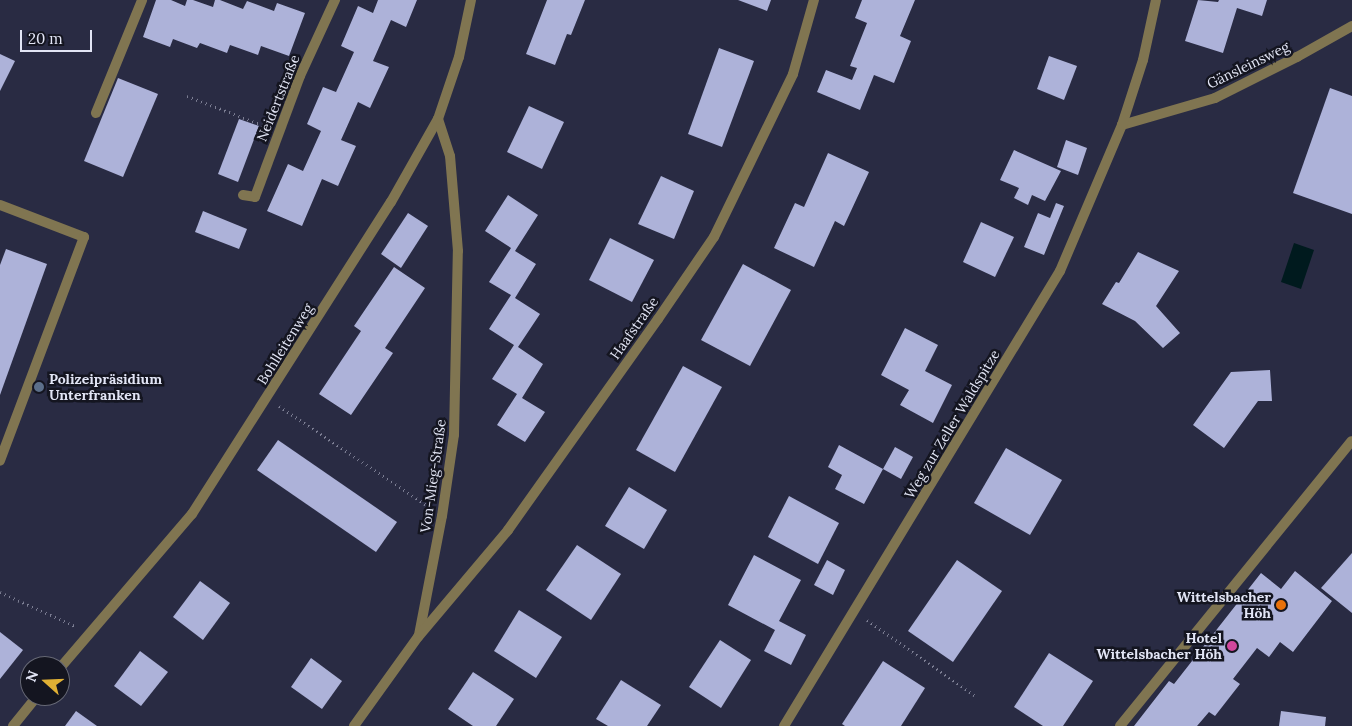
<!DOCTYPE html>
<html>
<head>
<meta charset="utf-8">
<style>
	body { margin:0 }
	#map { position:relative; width:1352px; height:726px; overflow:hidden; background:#292b43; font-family:Lora,serif }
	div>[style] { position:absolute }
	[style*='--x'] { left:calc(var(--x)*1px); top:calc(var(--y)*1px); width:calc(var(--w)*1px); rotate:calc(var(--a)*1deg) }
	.water>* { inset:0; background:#001a1e }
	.building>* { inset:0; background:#adb2d9 }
	.path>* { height:3px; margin-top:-1.5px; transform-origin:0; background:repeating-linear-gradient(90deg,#7c7e93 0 1px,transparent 0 5px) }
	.lane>* { height:10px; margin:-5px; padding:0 5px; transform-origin:5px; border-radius:5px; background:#807551 }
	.street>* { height:10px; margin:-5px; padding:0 5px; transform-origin:5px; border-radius:5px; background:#807551 }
	.dots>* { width:14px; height:14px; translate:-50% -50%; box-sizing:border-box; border:2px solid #141520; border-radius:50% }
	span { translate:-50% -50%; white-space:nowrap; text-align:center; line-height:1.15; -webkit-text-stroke:5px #141520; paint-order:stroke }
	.street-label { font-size:14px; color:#e2e5f5 }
	.poi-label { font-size:14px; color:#e2e5f5; font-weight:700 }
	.left { translate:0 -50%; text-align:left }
	.right { translate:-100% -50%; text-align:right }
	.north { position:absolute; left:20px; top:656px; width:50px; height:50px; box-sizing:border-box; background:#141520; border:1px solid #666875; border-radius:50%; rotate:290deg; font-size:14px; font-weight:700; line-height:20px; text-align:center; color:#e2e5f5 }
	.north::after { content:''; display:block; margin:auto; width:18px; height:22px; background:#e0b034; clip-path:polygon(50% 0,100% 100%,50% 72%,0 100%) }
	.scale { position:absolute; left:20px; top:30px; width:72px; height:22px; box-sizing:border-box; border:2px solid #e2e5f5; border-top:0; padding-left:6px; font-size:15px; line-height:18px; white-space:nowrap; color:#e2e5f5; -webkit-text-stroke:4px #141520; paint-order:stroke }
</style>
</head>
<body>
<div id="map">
	<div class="water">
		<div style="clip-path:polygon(1294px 243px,1314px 250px,1301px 289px,1281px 282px)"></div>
	</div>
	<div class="building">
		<div style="clip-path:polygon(156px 0,171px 0,185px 6px,187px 0,193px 0,213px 7px,215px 0,220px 0,243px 9px,247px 1px,274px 11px,277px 3px,305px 13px,289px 56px,261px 46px,258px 55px,230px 45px,227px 53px,200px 43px,197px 48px,173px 39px,170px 47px,143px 37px)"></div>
		<div style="clip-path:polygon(378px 0,417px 0,406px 27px,391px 20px,373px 61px,389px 67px,370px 108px,358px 102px,341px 140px,356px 146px,338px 186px,322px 179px,302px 226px,267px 211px,288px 164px,303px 171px,321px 131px,307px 124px,323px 87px,336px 92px,354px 52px,341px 46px,358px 6px,373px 13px)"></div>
		<div style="clip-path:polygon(547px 0,585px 0,571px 35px,567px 34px,555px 65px,526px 54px)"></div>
		<div style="clip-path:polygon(738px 0,771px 0,767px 11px)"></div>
		<div style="clip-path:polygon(862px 0,915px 0,900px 36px,911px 41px,894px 83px,874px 75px,860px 110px,817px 92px,826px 70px,852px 80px,857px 68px,850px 66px,867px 23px,855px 18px)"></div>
		<div style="clip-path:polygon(1198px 0,1218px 2px,1219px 0,1267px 0,1262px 16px,1237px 8px,1223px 53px,1185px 41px)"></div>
		<div style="clip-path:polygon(719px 48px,754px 61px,722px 147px,688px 134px)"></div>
		<div style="clip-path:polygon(0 54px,15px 61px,0 91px)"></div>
		<div style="clip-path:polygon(1049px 56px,1077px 66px,1064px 100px,1037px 89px)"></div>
		<div style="clip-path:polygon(118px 78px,158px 94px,123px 177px,84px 161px)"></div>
		<div style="clip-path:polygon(1330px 88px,1352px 96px,1352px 214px,1293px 193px)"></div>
		<div style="clip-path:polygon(529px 106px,564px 122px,542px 169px,507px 152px)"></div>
		<div style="clip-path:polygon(239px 119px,259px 126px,238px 182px,218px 174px)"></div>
		<div style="clip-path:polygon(1066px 140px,1087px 148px,1078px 175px,1057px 167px)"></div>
		<div style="clip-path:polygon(1014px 150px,1061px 171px,1045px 201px,1032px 195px,1028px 205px,1014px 198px,1019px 188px,1000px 180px)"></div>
		<div style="clip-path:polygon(828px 153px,869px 172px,844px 226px,835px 221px,814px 267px,774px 248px,795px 203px,804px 207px)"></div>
		<div style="clip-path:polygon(661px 176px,694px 191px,674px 239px,638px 224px)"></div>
		<div style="clip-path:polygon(508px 195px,538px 215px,515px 251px,536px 264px,515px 298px,540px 314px,518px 347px,543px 364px,522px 398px,545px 412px,525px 442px,497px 425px,517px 394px,492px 379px,514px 345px,489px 329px,511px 295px,489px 282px,511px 248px,485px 231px)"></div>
		<div style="clip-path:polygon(1056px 203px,1064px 206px,1044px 255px,1024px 247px,1038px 213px,1050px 218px)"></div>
		<div style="clip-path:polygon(203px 211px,247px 229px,239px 249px,195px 232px)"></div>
		<div style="clip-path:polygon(408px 213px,428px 226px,401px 268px,381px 254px)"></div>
		<div style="clip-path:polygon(981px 222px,1014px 237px,995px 277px,963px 262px)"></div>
		<div style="clip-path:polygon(610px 238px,654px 260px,632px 302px,589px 280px)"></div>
		<div style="clip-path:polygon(6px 249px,47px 264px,0 395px,0 265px)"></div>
		<div style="clip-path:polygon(1138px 252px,1179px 271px,1156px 306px,1180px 333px,1163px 348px,1135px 321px,1102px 304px,1116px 282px,1119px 283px)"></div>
		<div style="clip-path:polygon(743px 264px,791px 290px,750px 366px,701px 340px)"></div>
		<div style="clip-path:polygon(394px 267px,425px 288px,385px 348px,393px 353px,351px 415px,319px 394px,361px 331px,354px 326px)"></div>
		<div style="clip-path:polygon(905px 328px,938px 345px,925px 371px,952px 385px,933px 423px,900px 405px,909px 390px,881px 375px)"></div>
		<div style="clip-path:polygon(683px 366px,722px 387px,675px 472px,636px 450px)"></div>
		<div style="clip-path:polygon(1270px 370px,1272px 401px,1258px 401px,1224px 448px,1193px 425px,1231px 372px)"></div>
		<div style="clip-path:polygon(278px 440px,397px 522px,376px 552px,257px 470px)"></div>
		<div style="clip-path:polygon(839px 445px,883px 469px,864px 504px,835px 489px,842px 475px,828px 467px)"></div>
		<div style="clip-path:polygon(895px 447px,913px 457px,901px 479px,883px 469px)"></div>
		<div style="clip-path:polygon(1006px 448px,1062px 480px,1030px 535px,974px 503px)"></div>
		<div style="clip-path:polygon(629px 487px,667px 510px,644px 549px,605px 526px)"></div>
		<div style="clip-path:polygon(789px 496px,839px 523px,818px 564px,768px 537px)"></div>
		<div style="clip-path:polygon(577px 545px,621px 574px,591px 620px,546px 590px)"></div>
		<div style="clip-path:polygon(1352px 553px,1352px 613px,1321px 588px)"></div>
		<div style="clip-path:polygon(754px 555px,801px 580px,779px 621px,806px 635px,791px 665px,764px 651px,775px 630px,728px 605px)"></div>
		<div style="clip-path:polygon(827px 560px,845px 570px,833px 595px,814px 585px)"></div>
		<div style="clip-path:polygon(957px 560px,1002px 591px,953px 662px,908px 631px)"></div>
		<div style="clip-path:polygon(1295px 571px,1332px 601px,1293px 652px,1280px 642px,1269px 657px,1257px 648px,1233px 679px,1240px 684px,1215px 716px,1209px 712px,1197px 726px,1134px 726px,1169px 681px,1174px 684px,1261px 573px,1281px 589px)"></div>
		<div style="clip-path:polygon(200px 581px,230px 603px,203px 640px,173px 617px)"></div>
		<div style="clip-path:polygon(519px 610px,562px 637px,536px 678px,494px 651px)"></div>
		<div style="clip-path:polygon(0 632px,23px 650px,0 679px)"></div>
		<div style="clip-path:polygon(720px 640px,751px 660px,721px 708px,689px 687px)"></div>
		<div style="clip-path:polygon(140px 651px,168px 672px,141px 706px,114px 686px)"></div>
		<div style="clip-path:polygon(1049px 653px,1093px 681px,1063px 726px,1043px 726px,1014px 707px)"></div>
		<div style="clip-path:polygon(311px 658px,342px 681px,322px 709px,291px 687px)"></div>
		<div style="clip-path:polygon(883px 661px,925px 688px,901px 726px,845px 726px,842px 724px)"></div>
		<div style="clip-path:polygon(473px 672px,514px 699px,496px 726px,473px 726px,448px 709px)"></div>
		<div style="clip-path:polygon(621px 680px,661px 705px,647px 726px,608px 726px,596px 719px)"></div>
		<div style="clip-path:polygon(76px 711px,97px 726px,65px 726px)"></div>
		<div style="clip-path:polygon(1281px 711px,1326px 717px,1325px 726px,1279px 726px)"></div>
	</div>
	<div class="path">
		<div style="--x:187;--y:96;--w:84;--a:21"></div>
		<div style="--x:279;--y:406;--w:179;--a:33.9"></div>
		<div style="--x:0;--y:592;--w:82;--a:24.4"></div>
		<div style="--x:867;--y:620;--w:134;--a:35"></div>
	</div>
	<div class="lane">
		<div style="--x:96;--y:113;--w:122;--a:-67.8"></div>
		<div style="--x:243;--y:195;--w:12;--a:9"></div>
		<div style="--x:255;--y:197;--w:129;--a:-69.6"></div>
		<div style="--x:300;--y:76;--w:84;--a:-65.3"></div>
		<div style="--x:0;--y:205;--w:90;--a:20.9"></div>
		<div style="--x:84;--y:237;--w:239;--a:110.6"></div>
		<div style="--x:1120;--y:726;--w:367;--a:-50.9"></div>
	</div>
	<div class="street">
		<div style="--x:1122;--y:125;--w:97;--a:-16.2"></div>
		<div style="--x:1215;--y:98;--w:92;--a:-26.6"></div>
		<div style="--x:1297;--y:57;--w:63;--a:-29.4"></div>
		<div style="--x:419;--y:635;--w:121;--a:-79.1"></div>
		<div style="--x:442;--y:516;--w:82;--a:-81.6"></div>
		<div style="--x:454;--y:435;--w:184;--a:-88.8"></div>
		<div style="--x:458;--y:251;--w:95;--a:-94.8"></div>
		<div style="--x:450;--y:156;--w:39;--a:-108"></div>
		<div style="--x:60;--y:668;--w:203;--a:-49.4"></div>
		<div style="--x:192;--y:514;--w:370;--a:-57.5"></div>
		<div style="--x:391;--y:202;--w:95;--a:-60.5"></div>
		<div style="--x:438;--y:119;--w:65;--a:-71.3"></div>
		<div style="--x:459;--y:57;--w:58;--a:-78.1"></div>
		<div style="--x:13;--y:726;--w:38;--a:-51"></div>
		<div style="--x:354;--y:726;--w:110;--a:-54.3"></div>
		<div style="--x:418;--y:637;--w:140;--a:-49.9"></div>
		<div style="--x:508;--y:530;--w:259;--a:-54.6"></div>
		<div style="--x:658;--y:319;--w:99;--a:-55.7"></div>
		<div style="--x:714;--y:237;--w:181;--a:-64.1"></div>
		<div style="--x:793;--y:74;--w:77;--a:-74.2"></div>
		<div style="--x:784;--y:726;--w:532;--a:-58.76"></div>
		<div style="--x:1060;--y:271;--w:159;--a:-67"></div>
		<div style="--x:1122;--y:125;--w:68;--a:-72.1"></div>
		<div style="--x:1143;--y:60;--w:61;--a:-77.8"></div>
	</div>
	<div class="dots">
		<div style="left:39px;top:387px;background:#5c6f8a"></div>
		<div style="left:1281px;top:605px;background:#e8710a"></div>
		<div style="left:1232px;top:646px;background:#d1479c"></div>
	</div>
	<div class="street-label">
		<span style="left:1248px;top:65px;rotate:-26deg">Gänsleinsweg</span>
		<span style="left:278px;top:98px;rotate:-68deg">Neidertstraße</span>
		<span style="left:634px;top:328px;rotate:-55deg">Haafstraße</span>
		<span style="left:285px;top:344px;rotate:-58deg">Bohlleitenweg</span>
		<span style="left:952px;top:424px;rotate:-59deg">Weg zur Zeller Waldspitze</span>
		<span style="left:433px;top:476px;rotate:-82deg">Von-Mieg-Straße</span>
	</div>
	<div class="poi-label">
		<span class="left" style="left:49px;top:387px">Polizeipräsidium<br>Unterfranken</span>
		<span class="right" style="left:1271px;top:605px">Wittelsbacher<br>Höh</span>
		<span class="right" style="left:1222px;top:646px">Hotel<br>Wittelsbacher Höh</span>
	</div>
	<div class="north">N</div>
	<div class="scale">20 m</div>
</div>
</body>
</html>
